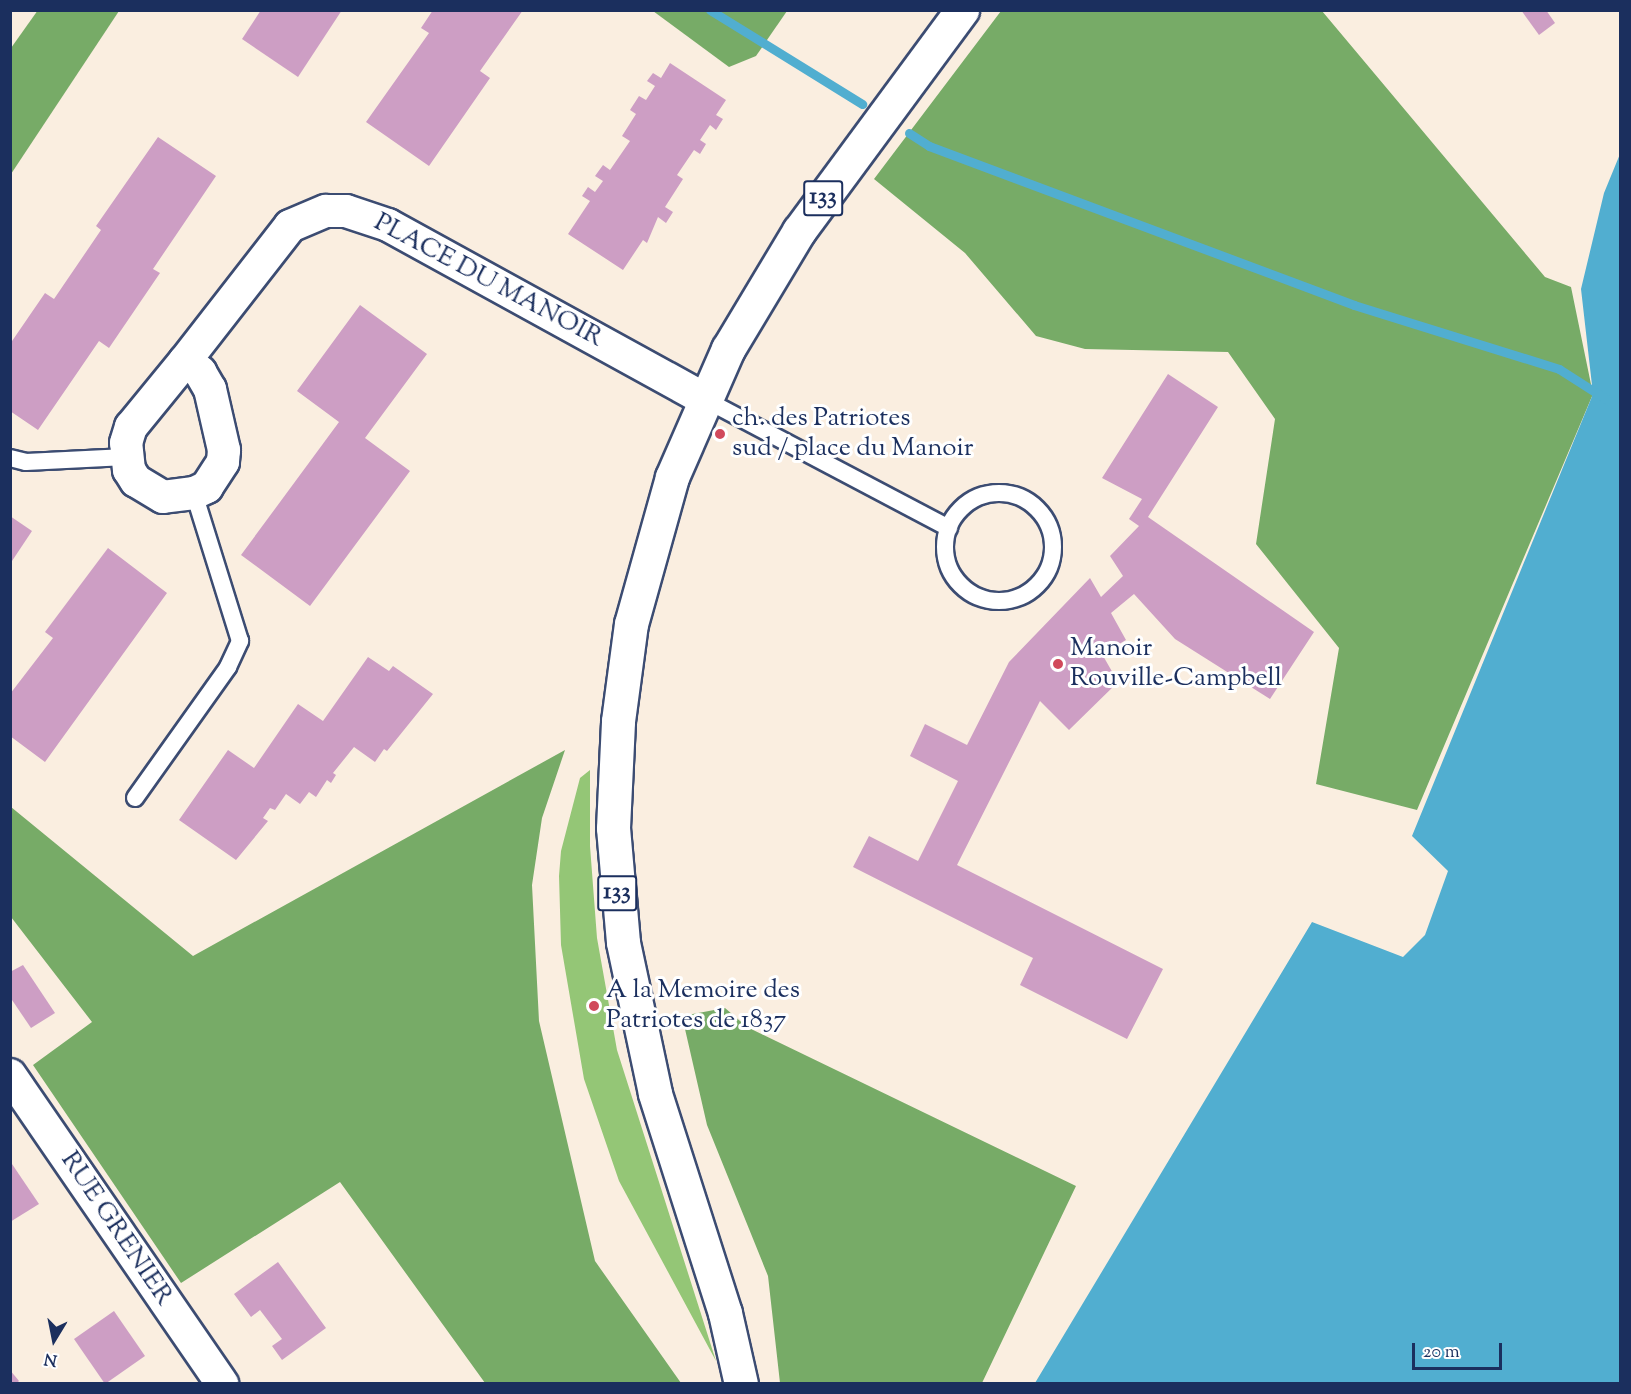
<!DOCTYPE html>
<html>
<head>
<meta charset="utf-8">
<style>
	body { margin:0 }
	#map { position:relative; width:1631px; height:1394px; overflow:hidden; background:#faeee0; font-family:"Sorts Mill Goudy",serif }
	div>[style] { position:absolute }
	[style*='--x'] { left:calc(var(--x)*1px); top:calc(var(--y)*1px); width:calc(var(--w)*1px); rotate:calc(var(--a)*1deg) }
	.green>* { inset:0; background:#94c676 }
	.forest>* { inset:0; background:#77ab67 }
	.water>* { inset:0; background:#51aed0 }
	.stream>* { height:9px; margin:-4.5px; padding:0 4.5px; transform-origin:4.5px; border-radius:4.5px; background:#51aed0 }
	.building>* { inset:0; background:#cd9ec4 }
	.roads { filter:drop-shadow(2px 0 #3c4c72) drop-shadow(-2px 0 #3c4c72) drop-shadow(0 2px #3c4c72) drop-shadow(0 -2px #3c4c72) }
	.lane>* { height:16px; margin:-8px; padding:0 8px; transform-origin:8px; border-radius:8px; background:#fff }
	.lane>.ring { margin:-8px; padding:0; box-sizing:content-box; background:none; border:16px solid #fff; border-radius:50% }
	.street>* { height:32px; margin:-16px; padding:0 16px; transform-origin:16px; border-radius:16px; background:#fff }
	.primary>* { height:33px; margin:-16.5px; padding:0 16.5px; transform-origin:16.5px; border-radius:16.5px; background:#fff }
	.dots>* { width:16px; height:16px; translate:-50% -50%; box-sizing:border-box; border:3px solid #fff; border-radius:50% }
	span { translate:-50% -50%; white-space:nowrap; text-align:center; line-height:1.15; -webkit-text-stroke:6px #fff; paint-order:stroke }
	.shield-label span { padding:2px 4px; background:#fff; border:2px solid; border-radius:4px; -webkit-text-stroke-width:0 }
	.shield-label { font-size:24px; color:#1b2f5e; font-weight:700 }
	.street-label { font-size:26px; color:#1b2f5e }
	.poi-label { font-size:26px; color:#1b2f5e }
	.left { translate:0 -50%; text-align:left }
	.frame { position:absolute; inset:0; border:12px solid #1b2f5e; pointer-events:none }
	.north { position:absolute; left:24px; top:1310px; width:60px; height:60px; -webkit-text-stroke:4px #fff; paint-order:stroke; rotate:190deg; font-size:16px; font-weight:700; line-height:24px; text-align:center; color:#1b2f5e }
	.north::after { content:''; display:block; margin:auto; width:21px; height:27px; background:#1b2f5e; clip-path:polygon(50% 0,100% 100%,50% 72%,0 100%) }
	.scale { position:absolute; left:1412px; top:1343px; width:90px; height:27px; box-sizing:border-box; border:3px solid #1b2f5e; border-top:0; padding-left:8px; font-size:18px; line-height:21px; white-space:nowrap; color:#1b2f5e; -webkit-text-stroke:4px #fff; paint-order:stroke }
</style>
</head>
<body>
<div id="map">
	<div class="green">
		<div style="clip-path:polygon(590px 770px,590px 846px,597px 938px,617px 1050px,716px 1361px,619px 1181px,584px 1079px,561px 945px,559px 876px,561px 851px,580px 778px)"></div>
	</div>
	<div class="forest">
		<div style="clip-path:polygon(38px 10px,119px 11px,11px 174px,11px 48px)"></div>
		<div style="clip-path:polygon(653px 11px,787px 11px,756px 56px,729px 67px)"></div>
		<div style="clip-path:polygon(1001px 11px,1322px 11px,1545px 277px,1571px 287px,1593px 394px,1417px 810px,1316px 784px,1339px 648px,1256px 544px,1275px 419px,1228px 352px,1085px 349px,1036px 336px,965px 253px,874px 179px)"></div>
		<div style="clip-path:polygon(565px 750px,542px 818px,532px 885px,539px 1021px,595px 1261px,681px 1383px,485px 1383px,340px 1182px,181px 1283px,33px 1065px,92px 1022px,11px 917px,11px 807px,193px 956px)"></div>
		<div style="clip-path:polygon(725px 1008px,747px 1027px,1076px 1186px,982px 1383px,780px 1383px,768px 1276px,707px 1125px,682px 1016px)"></div>
	</div>
	<div class="water">
		<div style="clip-path:polygon(1620px 154px,1620px 1383px,1035px 1383px,1312px 922px,1403px 957px,1425px 935px,1448px 871px,1412px 836px,1593px 394px,1581px 289px,1604px 193px)"></div>
	</div>
	<div class="stream">
		<div style="--x:710;--y:10;--w:179;--a:31.7"></div>
		<div style="--x:909;--y:133;--w:24;--a:33"></div>
		<div style="--x:929;--y:146;--w:454;--a:20.5"></div>
		<div style="--x:1354;--y:305;--w:215;--a:17.3"></div>
		<div style="--x:1559;--y:369;--w:72;--a:32.6"></div>
	</div>
	<div class="building">
		<div style="clip-path:polygon(261px 10px,342px 10px,298px 77px,242px 39px)"></div>
		<div style="clip-path:polygon(433px 10px,523px 10px,480px 71px,490px 78px,429px 166px,366px 122px,429px 33px,421px 28px)"></div>
		<div style="clip-path:polygon(1521px 10px,1546px 10px,1555px 23px,1539px 35px)"></div>
		<div style="clip-path:polygon(670px 63px,726px 100px,716px 115px,723px 119px,716px 130px,710px 125px,700px 140px,706px 144px,700px 154px,694px 150px,677px 175px,683px 179px,665px 207px,673px 212px,666px 223px,658px 217px,647px 243px,643px 240px,623px 270px,568px 234px,590px 201px,582px 196px,588px 187px,595px 192px,603px 181px,595px 176px,603px 165px,610px 170px,630px 141px,622px 136px,636px 114px,630px 110px,639px 96px,646px 100px,655px 86px,647px 81px,653px 73px,661px 78px)"></div>
		<div style="clip-path:polygon(158px 137px,216px 176px,153px 269px,160px 273px,109px 348px,99px 341px,38px 430px,10px 411px,10px 344px,45px 293px,54px 299px,101px 230px,96px 226px)"></div>
		<div style="clip-path:polygon(360px 305px,427px 354px,365px 438px,410px 471px,310px 606px,241px 555px,339px 422px,297px 391px)"></div>
		<div style="clip-path:polygon(1168px 374px,1218px 407px,1148px 517px,1314px 632px,1270px 699px,1175px 639px,1134px 594px,1111px 613px,1126px 640px,1102px 654px,1118px 682px,1069px 730px,1040px 701px,957px 865px,1163px 969px,1127px 1039px,1020px 985px,1033px 958px,853px 867px,869px 836px,918px 861px,958px 781px,910px 756px,925px 724px,967px 745px,1009px 662px,1090px 578px,1101px 597px,1123px 576px,1110px 556px,1139px 526px,1129px 519px,1142px 499px,1102px 478px)"></div>
		<div style="clip-path:polygon(10px 516px,32px 531px,10px 564px)"></div>
		<div style="clip-path:polygon(108px 548px,167px 593px,45px 762px,10px 736px,10px 694px,53px 638px,45px 632px)"></div>
		<div style="clip-path:polygon(368px 657px,389px 671px,393px 666px,433px 694px,387px 751px,384px 749px,375px 762px,354px 747px,333px 773px,336px 775px,331px 783px,327px 780px,316px 797px,309px 792px,300px 804px,286px 794px,275px 810px,270px 808px,263px 818px,268px 821px,236px 860px,179px 820px,228px 750px,254px 768px,298px 704px,323px 721px)"></div>
		<div style="clip-path:polygon(23px 965px,55px 1013px,31px 1028px,10px 997px,10px 972px)"></div>
		<div style="clip-path:polygon(10px 1161px,39px 1204px,10px 1222px)"></div>
		<div style="clip-path:polygon(278px 1262px,326px 1328px,282px 1360px,272px 1346px,282px 1339px,260px 1310px,251px 1317px,234px 1294px)"></div>
		<div style="clip-path:polygon(114px 1311px,145px 1356px,105px 1384px,74px 1339px)"></div>
		<div style="clip-path:polygon(10px 1370px,19px 1381px,16px 1384px,10px 1384px)"></div>
	</div>
	<div class="roads">
		<div class="lane">
			<div style="--x:704;--y:399;--w:277;--a:27.8"></div>
			<div style="--x:10;--y:458;--w:16;--a:14"></div>
			<div style="--x:26;--y:462;--w:100;--a:-2.9"></div>
			<div class="ring" style="left:945px;top:493px;width:92px;height:92px"></div>
			<div style="--x:135;--y:798;--w:161;--a:-54.6"></div>
			<div style="--x:228;--y:667;--w:29;--a:-65"></div>
			<div style="--x:240;--y:641;--w:155;--a:-107.3"></div>
		</div>
		<div class="street">
			<div style="--x:185;--y:361;--w:171;--a:-52.1"></div>
			<div style="--x:290;--y:226;--w:39;--a:-23"></div>
			<div style="--x:326;--y:211;--w:20;--a:0"></div>
			<div style="--x:346;--y:211;--w:44;--a:18.4"></div>
			<div style="--x:388;--y:225;--w:361;--a:28.8"></div>
			<div style="--x:185;--y:361;--w:19;--a:36"></div>
			<div style="--x:200;--y:372;--w:20;--a:60"></div>
			<div style="--x:210;--y:389;--w:63;--a:77.1"></div>
			<div style="--x:224;--y:450;--w:12;--a:95"></div>
			<div style="--x:223;--y:462;--w:30;--a:123"></div>
			<div style="--x:207;--y:487;--w:14;--a:155"></div>
			<div style="--x:194;--y:493;--w:31;--a:173"></div>
			<div style="--x:163;--y:497;--w:31;--a:-149"></div>
			<div style="--x:136;--y:481;--w:13;--a:-122"></div>
			<div style="--x:129;--y:470;--w:27;--a:-96"></div>
			<div style="--x:126;--y:443;--w:17;--a:-73"></div>
			<div style="--x:131;--y:427;--w:85;--a:-50.7"></div>
			<div style="--x:10;--y:1075;--w:375;--a:55.5"></div>
		</div>
		<div class="primary">
			<div style="--x:741;--y:1384;--w:73;--a:-102.7"></div>
			<div style="--x:725;--y:1313;--w:231;--a:-107.7"></div>
			<div style="--x:655;--y:1093;--w:154;--a:-102"></div>
			<div style="--x:623;--y:942;--w:114;--a:-95"></div>
			<div style="--x:613;--y:828;--w:107;--a:-87.3"></div>
			<div style="--x:618;--y:721;--w:98;--a:-82.4"></div>
			<div style="--x:631;--y:624;--w:153;--a:-74.4"></div>
			<div style="--x:672;--y:477;--w:140;--a:-66.4"></div>
			<div style="--x:728;--y:349;--w:138;--a:-59"></div>
			<div style="--x:799;--y:231;--w:275;--a:-53.6"></div>
		</div>
	</div>
	<div class="dots">
		<div style="left:720px;top:434px;background:#d1495b"></div>
		<div style="left:1058px;top:664px;background:#d1495b"></div>
		<div style="left:594px;top:1006px;background:#d1495b"></div>
	</div>
	<div class="shield-label">
		<span style="left:823px;top:198px">133</span>
		<span style="left:617px;top:893px">133</span>
	</div>
	<div class="street-label">
		<span style="left:488px;top:281px;rotate:28deg">PLACE DU MANOIR</span>
		<span style="left:116px;top:1229px;rotate:56deg">RUE GRENIER</span>
	</div>
	<div class="poi-label">
		<span class="left" style="left:732px;top:434px">ch. des Patriotes<br>sud / place du Manoir</span>
		<span class="left" style="left:1070px;top:664px">Manoir<br>Rouville-Campbell</span>
		<span class="left" style="left:606px;top:1006px">A la Memoire des<br>Patriotes de 1837</span>
	</div>
	<div class="frame"></div>
	<div class="north">N</div>
	<div class="scale">20 m</div>
</div>
</body>
</html>
